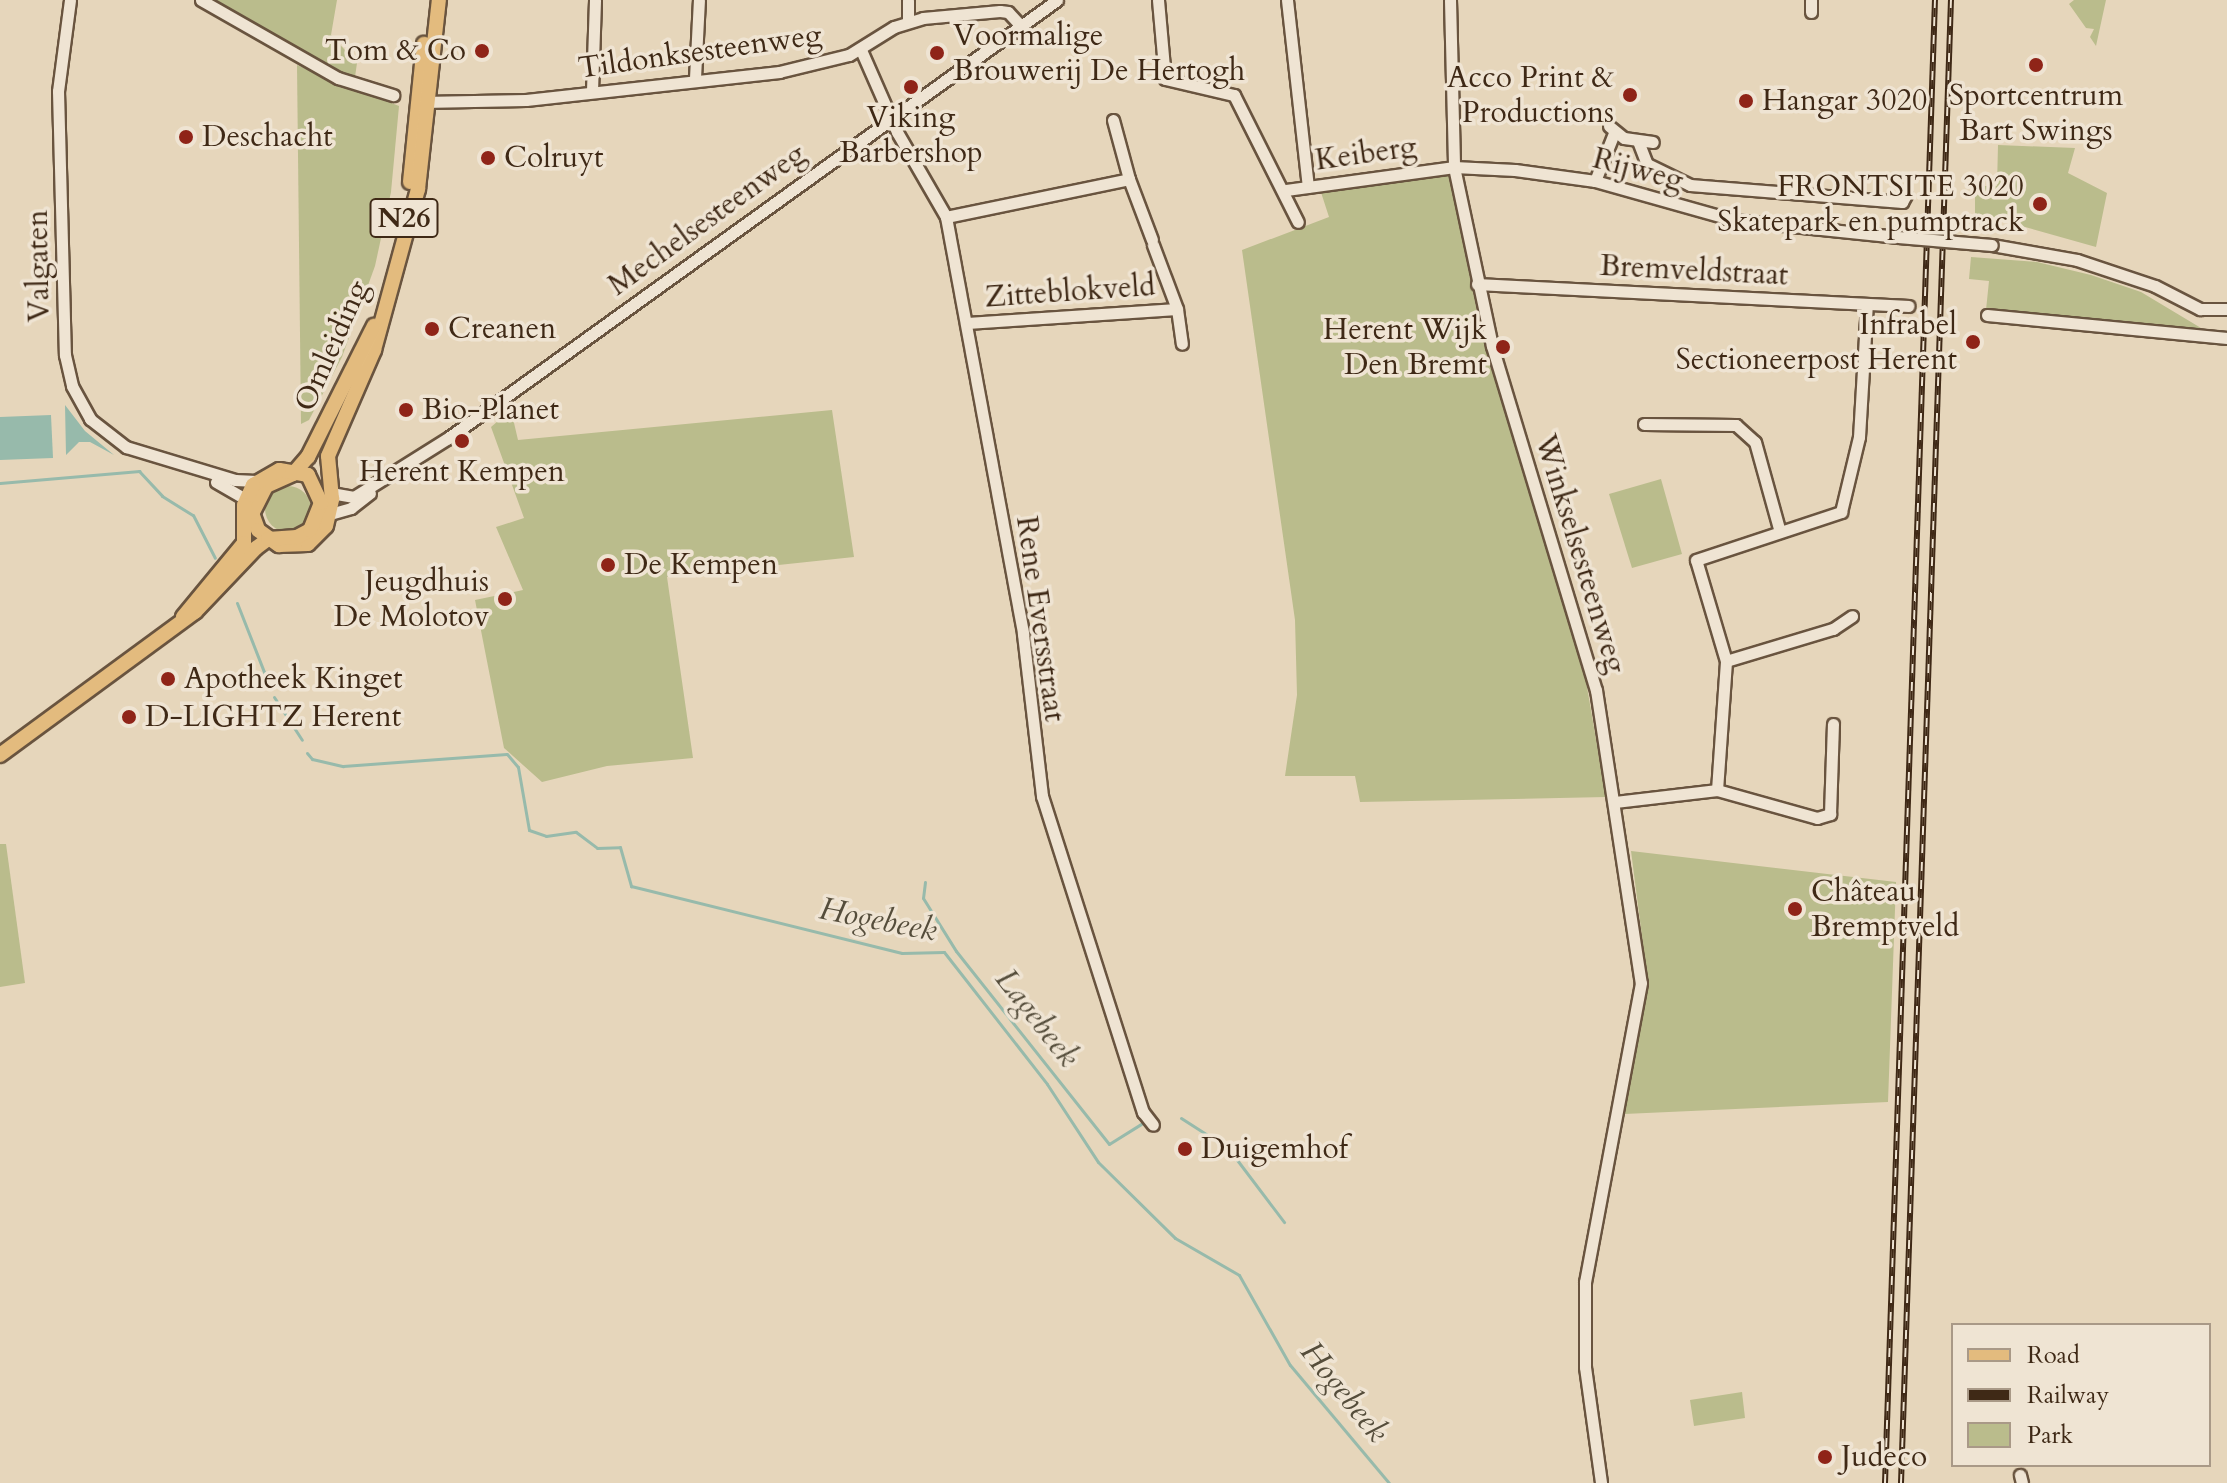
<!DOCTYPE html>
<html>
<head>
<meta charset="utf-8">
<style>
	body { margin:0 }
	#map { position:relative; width:2227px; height:1483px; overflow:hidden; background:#e6d6bb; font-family:Cardo,serif }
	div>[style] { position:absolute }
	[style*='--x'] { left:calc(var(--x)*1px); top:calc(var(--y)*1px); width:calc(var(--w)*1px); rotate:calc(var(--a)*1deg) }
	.green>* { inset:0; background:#babc8c }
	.round { border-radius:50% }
	.water>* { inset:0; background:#97baab }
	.stream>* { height:3px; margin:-1.5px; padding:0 1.5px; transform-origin:1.5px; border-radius:1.5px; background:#97baab }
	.roads { filter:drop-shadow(2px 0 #69543f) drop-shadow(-2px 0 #69543f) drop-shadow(0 2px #69543f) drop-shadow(0 -2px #69543f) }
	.minor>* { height:11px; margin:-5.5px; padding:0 5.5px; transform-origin:5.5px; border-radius:5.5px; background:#efe4d3 }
	.major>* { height:14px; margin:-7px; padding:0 7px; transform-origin:7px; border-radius:7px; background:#e3bb7e }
	.rail>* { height:6px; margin-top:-3px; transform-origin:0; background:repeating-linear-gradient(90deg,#efe4d3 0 9px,#3f2916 0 18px); box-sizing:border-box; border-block:2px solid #3f2916 }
	.bridges { filter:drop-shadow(2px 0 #69543f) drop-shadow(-2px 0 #69543f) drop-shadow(0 2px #69543f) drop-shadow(0 -2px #69543f) }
	.minor-bridge>* { height:11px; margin:-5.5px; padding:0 5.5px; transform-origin:5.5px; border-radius:5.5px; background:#efe4d3 }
	.dots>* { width:22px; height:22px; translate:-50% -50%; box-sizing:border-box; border:4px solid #efe4d3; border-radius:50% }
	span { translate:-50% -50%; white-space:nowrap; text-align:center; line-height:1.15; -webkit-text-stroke:7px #efe4d3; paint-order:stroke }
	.shield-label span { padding:2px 6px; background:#efe4d3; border:2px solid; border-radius:6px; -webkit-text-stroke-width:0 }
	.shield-label { font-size:28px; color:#3f2916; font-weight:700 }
	.poi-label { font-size:30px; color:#3f2916 }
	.left { translate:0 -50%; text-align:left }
	.right { translate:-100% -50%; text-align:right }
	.street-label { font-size:30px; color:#3f2916 }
	.water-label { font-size:32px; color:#554d3b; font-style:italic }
	.legend { position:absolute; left:1951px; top:1323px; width:260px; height:144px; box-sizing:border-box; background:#efe4d3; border:2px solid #a99987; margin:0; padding:10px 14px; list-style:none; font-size:24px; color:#3f2916 }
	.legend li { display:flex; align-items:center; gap:16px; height:40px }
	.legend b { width:40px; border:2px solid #a99987 }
</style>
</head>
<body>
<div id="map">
	<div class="green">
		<div style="clip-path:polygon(213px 0,337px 0,331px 35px,357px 63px,355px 77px,335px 72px)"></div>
		<div style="clip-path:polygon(2074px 0,2106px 0,2096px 46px,2090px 37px,2094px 29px,2086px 28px,2069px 4px)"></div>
		<div style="clip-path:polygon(297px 65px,399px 106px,391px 192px,375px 266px,342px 357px,309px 420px,301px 424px)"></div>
		<div style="clip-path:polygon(1998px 145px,2075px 148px,2068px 173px,2107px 193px,2096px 247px,2004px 221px,1975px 219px,1975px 186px,1997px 186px)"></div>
		<div style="clip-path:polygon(1448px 171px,1479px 321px,1583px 664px,1606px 797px,1360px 802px,1355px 776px,1285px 776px,1297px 695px,1295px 620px,1242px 250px,1329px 217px,1317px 180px,1321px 189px)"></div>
		<div style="clip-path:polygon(1971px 257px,2037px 262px,2091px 275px,2141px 292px,2206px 331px,1986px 310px,1989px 281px,1969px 279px)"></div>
		<div style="clip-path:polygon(511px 410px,518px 440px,832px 410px,854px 557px,667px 577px,693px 758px,607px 766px,542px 782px,504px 748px,475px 600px,523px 590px,496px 527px,524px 518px,491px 427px)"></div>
		<div style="clip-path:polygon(1661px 479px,1682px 554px,1632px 568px,1609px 494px)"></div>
		<div class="round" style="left:265px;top:486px;width:46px;height:46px"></div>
		<div style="clip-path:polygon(0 844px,6px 844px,25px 983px,0 987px)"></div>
		<div style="clip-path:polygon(1631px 851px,1896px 882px,1888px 1102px,1624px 1114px,1648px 983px)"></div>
		<div style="clip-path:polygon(1742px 1392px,1745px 1418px,1694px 1426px,1690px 1400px)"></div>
	</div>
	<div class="water">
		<div style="clip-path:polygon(65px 405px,85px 431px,114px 455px,90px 442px,79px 442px,66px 455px)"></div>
		<div style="clip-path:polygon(51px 415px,53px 458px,0 460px,0 417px)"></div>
	</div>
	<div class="stream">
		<div style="--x:0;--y:483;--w:140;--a:-4.9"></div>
		<div style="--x:139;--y:471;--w:34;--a:47"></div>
		<div style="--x:162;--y:496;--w:36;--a:32"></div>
		<div style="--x:193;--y:515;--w:48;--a:62.9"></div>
		<div style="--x:237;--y:603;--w:85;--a:68.6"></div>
		<div style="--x:274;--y:697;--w:51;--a:56.9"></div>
		<div style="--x:307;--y:753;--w:8;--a:50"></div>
		<div style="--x:312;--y:759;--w:32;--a:13"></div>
		<div style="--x:343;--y:766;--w:164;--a:-4.2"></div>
		<div style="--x:507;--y:754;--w:17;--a:50"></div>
		<div style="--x:518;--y:767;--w:64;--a:80.1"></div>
		<div style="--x:529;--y:830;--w:18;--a:19"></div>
		<div style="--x:546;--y:836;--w:30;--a:-8"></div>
		<div style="--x:576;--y:832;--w:26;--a:37"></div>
		<div style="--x:597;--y:848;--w:23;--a:-2"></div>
		<div style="--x:620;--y:847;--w:41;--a:74.2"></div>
		<div style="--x:631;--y:886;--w:279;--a:13.9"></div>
		<div style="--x:902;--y:953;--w:42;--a:-1.4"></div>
		<div style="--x:944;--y:952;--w:167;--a:52"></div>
		<div style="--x:1047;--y:1084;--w:93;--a:56.8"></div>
		<div style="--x:1098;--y:1162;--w:108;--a:44.6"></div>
		<div style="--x:1175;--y:1238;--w:74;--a:30"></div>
		<div style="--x:1239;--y:1275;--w:103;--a:60.5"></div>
		<div style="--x:1290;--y:1365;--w:154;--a:50"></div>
		<div style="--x:925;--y:882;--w:16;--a:97"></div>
		<div style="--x:923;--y:898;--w:62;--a:58.1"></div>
		<div style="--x:956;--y:951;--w:246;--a:51.6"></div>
		<div style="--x:1109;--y:1144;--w:38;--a:-32"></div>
		<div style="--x:1181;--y:1118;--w:56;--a:32.6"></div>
		<div style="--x:1228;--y:1148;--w:93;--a:52.9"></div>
	</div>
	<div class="roads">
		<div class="minor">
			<div style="--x:70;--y:0;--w:92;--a:97.5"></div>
			<div style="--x:58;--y:91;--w:264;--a:88.5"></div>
			<div style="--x:65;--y:355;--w:32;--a:77"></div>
			<div style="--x:72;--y:386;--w:38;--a:61"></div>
			<div style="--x:90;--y:419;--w:46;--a:37.9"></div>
			<div style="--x:126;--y:447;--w:114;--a:16.8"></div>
			<div style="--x:235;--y:480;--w:21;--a:3"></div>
			<div style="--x:201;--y:0;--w:158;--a:29.7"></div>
			<div style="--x:338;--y:78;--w:58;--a:17.2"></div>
			<div style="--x:1158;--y:0;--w:79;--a:84.9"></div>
			<div style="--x:1165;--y:79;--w:71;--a:13.1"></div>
			<div style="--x:1234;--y:95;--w:142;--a:63.3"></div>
			<div style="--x:1287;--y:0;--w:188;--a:83.6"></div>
			<div style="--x:1450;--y:0;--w:167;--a:88.6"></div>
			<div style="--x:1454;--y:167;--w:183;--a:78"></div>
			<div style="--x:1492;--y:346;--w:359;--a:73.2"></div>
			<div style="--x:1596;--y:690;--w:296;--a:81.3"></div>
			<div style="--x:1641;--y:983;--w:304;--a:100.6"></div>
			<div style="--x:1585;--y:1282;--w:85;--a:90"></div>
			<div style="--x:1585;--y:1367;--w:117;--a:82.1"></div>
			<div style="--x:1811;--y:12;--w:12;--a:-90"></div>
			<div style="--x:908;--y:21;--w:21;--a:-90"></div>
			<div style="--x:861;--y:50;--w:90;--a:66.3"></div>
			<div style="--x:897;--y:132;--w:98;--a:60"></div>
			<div style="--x:946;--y:217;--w:424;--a:79.5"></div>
			<div style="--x:1023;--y:634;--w:163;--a:83.3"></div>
			<div style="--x:1042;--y:796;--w:332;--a:72.3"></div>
			<div style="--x:1143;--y:1112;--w:16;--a:52"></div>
			<div style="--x:695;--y:78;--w:78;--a:-87.1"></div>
			<div style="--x:592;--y:91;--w:91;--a:-88.1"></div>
			<div style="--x:422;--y:102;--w:104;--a:-1.1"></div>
			<div style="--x:526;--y:100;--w:255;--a:-6.3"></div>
			<div style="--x:779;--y:72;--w:72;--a:-13.7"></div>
			<div style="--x:849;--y:55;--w:53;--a:-31.9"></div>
			<div style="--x:894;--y:27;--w:30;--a:-17"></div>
			<div style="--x:923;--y:18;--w:77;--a:-5.2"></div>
			<div style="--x:1000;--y:11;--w:8;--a:7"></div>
			<div style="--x:1008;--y:12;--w:19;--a:47"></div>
			<div style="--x:1113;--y:120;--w:61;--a:74.8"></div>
			<div style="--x:1609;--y:126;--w:19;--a:39"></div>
			<div style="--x:1624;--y:138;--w:29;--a:8"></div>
			<div style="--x:1638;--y:141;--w:25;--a:69"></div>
			<div style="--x:1647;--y:164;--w:48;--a:26"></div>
			<div style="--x:1690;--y:185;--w:213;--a:4.6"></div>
			<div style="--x:1902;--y:202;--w:8;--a:-60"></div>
			<div style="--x:1595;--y:181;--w:52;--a:-68.4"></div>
			<div style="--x:1286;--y:190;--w:170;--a:-7.8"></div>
			<div style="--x:1454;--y:167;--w:61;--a:2.8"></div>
			<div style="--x:1515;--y:170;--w:81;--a:7.8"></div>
			<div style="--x:1595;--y:181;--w:144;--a:15.7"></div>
			<div style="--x:1734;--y:220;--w:165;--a:5.9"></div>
			<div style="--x:946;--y:217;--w:187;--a:-11.7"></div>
			<div style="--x:1129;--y:179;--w:65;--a:69.3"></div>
			<div style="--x:1153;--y:245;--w:68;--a:69.4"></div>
			<div style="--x:1992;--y:245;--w:86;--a:10"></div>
			<div style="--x:2077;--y:260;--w:82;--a:18.4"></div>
			<div style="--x:2155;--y:286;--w:51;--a:27.1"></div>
			<div style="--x:2200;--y:309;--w:27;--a:0"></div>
			<div style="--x:1477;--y:284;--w:432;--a:2.9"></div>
			<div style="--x:1987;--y:315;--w:241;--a:5.5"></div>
			<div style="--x:967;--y:323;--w:210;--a:-3.8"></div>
			<div style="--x:1177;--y:309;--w:35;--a:82"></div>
			<div style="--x:1644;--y:424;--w:92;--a:0.6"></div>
			<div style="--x:1736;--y:425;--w:25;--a:42"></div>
			<div style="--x:1755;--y:442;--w:93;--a:74.5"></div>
			<div style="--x:216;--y:482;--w:34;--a:30"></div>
			<div style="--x:331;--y:493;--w:23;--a:10"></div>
			<div style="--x:354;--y:497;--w:111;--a:-32.1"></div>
			<div style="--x:448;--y:438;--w:750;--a:-35.72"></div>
			<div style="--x:330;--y:514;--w:22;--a:-16"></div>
			<div style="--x:351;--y:508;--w:24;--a:-38"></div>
			<div style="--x:1726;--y:661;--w:105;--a:-106.5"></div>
			<div style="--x:1696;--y:560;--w:153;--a:-18.3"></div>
			<div style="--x:1841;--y:512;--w:77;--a:-76.5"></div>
			<div style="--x:1859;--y:437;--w:133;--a:-86.6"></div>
			<div style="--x:1717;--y:790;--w:129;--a:-86"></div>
			<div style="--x:1726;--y:661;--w:112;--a:-16.7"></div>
			<div style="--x:1833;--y:629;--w:23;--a:-34"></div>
			<div style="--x:1615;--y:802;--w:103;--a:-6.7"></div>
			<div style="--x:1717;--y:790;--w:104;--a:15.6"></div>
			<div style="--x:1817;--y:818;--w:14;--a:-17"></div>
			<div style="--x:1830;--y:814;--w:90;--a:-88.1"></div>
			<div style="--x:2020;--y:1475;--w:8;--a:76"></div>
		</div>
		<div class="major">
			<div style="--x:410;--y:182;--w:139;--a:-84.2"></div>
			<div style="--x:248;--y:502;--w:30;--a:70"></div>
			<div style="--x:258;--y:530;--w:26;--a:36"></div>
			<div style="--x:279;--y:545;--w:29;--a:-2"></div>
			<div style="--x:308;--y:544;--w:25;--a:-45"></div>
			<div style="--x:326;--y:526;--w:28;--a:-77"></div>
			<div style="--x:332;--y:499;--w:43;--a:-95.3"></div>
			<div style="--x:328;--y:456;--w:116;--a:-66.5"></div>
			<div style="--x:374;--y:350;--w:167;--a:-74.7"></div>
			<div style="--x:418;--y:189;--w:190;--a:-83.7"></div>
			<div style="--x:253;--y:512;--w:29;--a:-63"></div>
			<div style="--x:266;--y:486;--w:30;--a:-24"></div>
			<div style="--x:293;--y:474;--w:23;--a:-49"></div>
			<div style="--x:308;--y:457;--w:147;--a:-63.3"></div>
			<div style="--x:0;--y:755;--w:242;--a:-36.3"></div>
			<div style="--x:195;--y:612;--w:88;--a:-46.4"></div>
			<div style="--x:256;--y:548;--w:15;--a:-37"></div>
			<div style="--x:268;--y:539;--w:29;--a:-4"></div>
			<div style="--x:297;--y:537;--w:15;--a:-28"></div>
			<div style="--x:310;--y:530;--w:29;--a:-68"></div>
			<div style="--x:321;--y:503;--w:31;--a:-115"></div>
			<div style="--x:308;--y:475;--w:29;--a:-170"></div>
			<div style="--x:279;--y:470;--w:30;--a:150"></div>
			<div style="--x:253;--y:485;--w:22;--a:114"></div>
			<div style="--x:244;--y:505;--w:38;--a:90"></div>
			<div style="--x:244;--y:543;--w:96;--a:129.5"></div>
		</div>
	</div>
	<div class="rail">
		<div style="--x:1885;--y:1483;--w:1484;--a:-88.07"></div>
		<div style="--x:1901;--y:1483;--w:1484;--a:-88.07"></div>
	</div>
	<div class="bridges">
		<div class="minor-bridge">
			<div style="--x:1898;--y:237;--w:94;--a:4.9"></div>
		</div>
	</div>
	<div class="dots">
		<div style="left:482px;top:51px;background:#8f2418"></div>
		<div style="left:937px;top:53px;background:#8f2418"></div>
		<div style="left:2036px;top:65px;background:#8f2418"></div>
		<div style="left:911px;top:87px;background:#8f2418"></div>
		<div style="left:1630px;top:95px;background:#8f2418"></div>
		<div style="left:1746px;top:101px;background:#8f2418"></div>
		<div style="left:186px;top:137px;background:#8f2418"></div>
		<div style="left:488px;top:158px;background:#8f2418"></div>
		<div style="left:2040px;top:204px;background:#8f2418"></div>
		<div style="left:432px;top:329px;background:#8f2418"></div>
		<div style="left:1973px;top:342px;background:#8f2418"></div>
		<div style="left:1503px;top:347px;background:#8f2418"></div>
		<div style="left:406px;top:410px;background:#8f2418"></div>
		<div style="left:462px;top:441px;background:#8f2418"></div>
		<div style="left:608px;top:565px;background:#8f2418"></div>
		<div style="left:505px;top:599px;background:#8f2418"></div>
		<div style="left:168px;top:679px;background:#8f2418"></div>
		<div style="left:129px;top:717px;background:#8f2418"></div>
		<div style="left:1795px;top:909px;background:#8f2418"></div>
		<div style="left:1185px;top:1149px;background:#8f2418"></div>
		<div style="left:1825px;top:1457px;background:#8f2418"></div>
	</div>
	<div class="shield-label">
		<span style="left:404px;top:218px">N26</span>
	</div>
	<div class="poi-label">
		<span class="left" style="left:953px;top:53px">Voormalige<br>Brouwerij De Hertogh</span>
		<span class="right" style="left:466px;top:51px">Tom &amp; Co</span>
		<span class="right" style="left:1614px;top:95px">Acco Print &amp;<br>Productions</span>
		<span style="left:2036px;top:113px">Sportcentrum<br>Bart Swings</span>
		<span class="left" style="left:1762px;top:101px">Hangar 3020</span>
		<span style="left:911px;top:135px">Viking<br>Barbershop</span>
		<span class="left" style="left:202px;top:137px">Deschacht</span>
		<span class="left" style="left:504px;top:158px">Colruyt</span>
		<span class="right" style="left:2024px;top:204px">FRONTSITE 3020<br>Skatepark en pumptrack</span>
		<span class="right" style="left:1957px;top:342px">Infrabel<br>Sectioneerpost Herent</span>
		<span class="left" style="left:448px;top:329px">Creanen</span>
		<span class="right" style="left:1487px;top:347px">Herent Wijk<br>Den Bremt</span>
		<span class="left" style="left:422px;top:410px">Bio-Planet</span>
		<span style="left:462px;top:472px">Herent Kempen</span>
		<span class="left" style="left:624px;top:565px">De Kempen</span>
		<span class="right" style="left:489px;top:599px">Jeugdhuis<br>De Molotov</span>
		<span class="left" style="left:184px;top:679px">Apotheek Kinget</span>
		<span class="left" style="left:145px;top:717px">D-LIGHTZ Herent</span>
		<span class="left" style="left:1811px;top:909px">Château<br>Bremptveld</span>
		<span class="left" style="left:1201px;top:1149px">Duigemhof</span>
		<span class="left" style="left:1841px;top:1457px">Judeco</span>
	</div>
	<div class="street-label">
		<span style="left:700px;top:52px;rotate:-8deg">Tildonksesteenweg</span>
		<span style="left:1366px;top:154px;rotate:-8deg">Keiberg</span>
		<span style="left:1638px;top:170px;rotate:15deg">Rijweg</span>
		<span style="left:707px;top:220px;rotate:-36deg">Mechelsesteenweg</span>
		<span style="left:39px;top:266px;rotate:-91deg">Valgaten</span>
		<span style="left:1694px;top:271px;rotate:3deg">Bremveldstraat</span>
		<span style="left:1070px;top:292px;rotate:-4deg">Zitteblokveld</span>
		<span style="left:332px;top:346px;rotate:-66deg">Omleiding</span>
		<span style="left:1580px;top:554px;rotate:73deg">Winkselsesteenweg</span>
		<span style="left:1040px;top:619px;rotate:82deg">Rene Eversstraat</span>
	</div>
	<div class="water-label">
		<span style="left:878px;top:920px;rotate:11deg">Hogebeek</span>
		<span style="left:1037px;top:1018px;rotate:52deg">Lagebeek</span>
		<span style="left:1344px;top:1392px;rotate:51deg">Hogebeek</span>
	</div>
	<ul class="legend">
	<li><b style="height:10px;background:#e3bb7e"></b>Road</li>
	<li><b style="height:10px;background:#3f2916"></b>Railway</li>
	<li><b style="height:22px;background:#babc8c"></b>Park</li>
	</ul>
</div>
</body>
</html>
